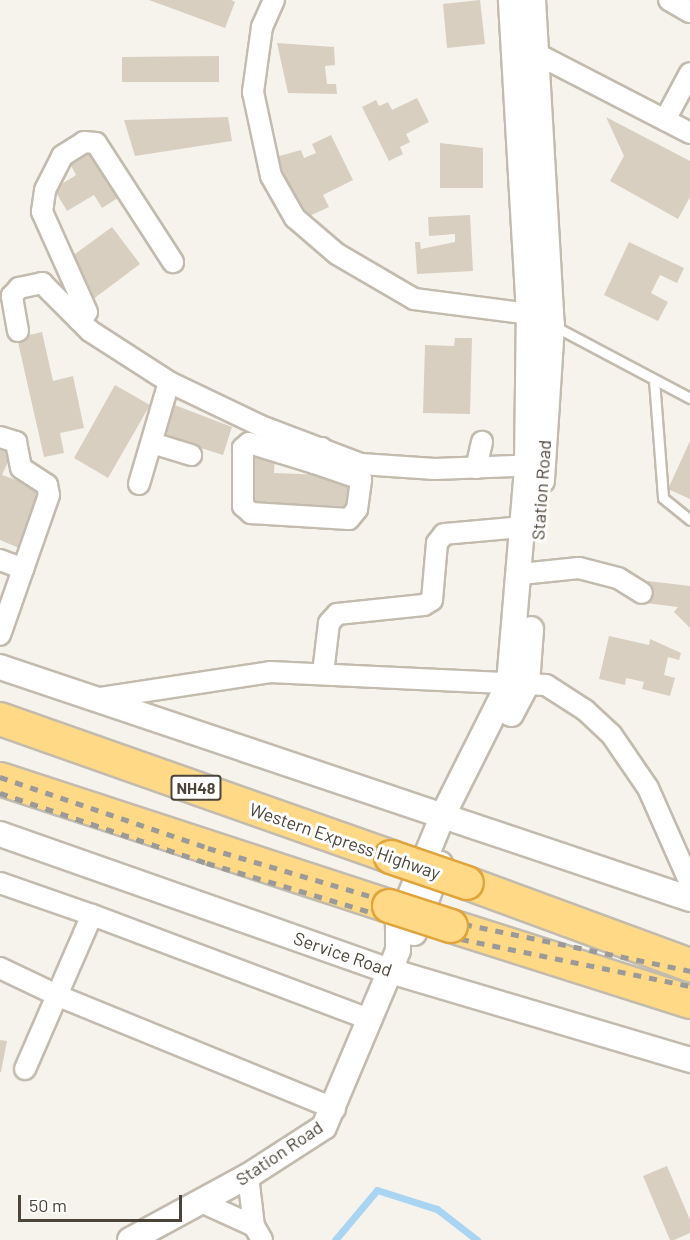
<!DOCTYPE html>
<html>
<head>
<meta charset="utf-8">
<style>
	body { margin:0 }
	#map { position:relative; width:690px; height:1240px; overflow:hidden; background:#f6f3ec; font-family:Barlow,sans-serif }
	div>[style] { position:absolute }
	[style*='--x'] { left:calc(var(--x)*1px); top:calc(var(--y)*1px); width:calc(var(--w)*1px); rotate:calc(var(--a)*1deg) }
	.stream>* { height:7px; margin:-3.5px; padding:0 3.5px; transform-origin:3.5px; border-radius:3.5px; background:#a9d4f2 }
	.building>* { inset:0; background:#d8cfc1 }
	.roads { filter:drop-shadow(2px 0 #c2bbae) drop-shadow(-2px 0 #c2bbae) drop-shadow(0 2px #c2bbae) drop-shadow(0 -2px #c2bbae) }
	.service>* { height:9px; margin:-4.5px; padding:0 4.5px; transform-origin:4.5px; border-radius:4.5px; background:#fff }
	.minor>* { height:20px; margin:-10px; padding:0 10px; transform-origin:10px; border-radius:10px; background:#fff }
	.tertiary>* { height:24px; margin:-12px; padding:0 12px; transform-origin:12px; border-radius:12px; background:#fff }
	.trunk>* { height:32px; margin:-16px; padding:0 16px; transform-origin:16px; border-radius:16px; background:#ffd985 }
	.rail>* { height:4.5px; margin-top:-2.25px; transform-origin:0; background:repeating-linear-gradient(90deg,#9a9a9a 0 8px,transparent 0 16px) }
	.bridges { filter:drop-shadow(2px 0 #e0a43c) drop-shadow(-2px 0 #e0a43c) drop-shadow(0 2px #e0a43c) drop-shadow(0 -2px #e0a43c) }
	.trunk-bridge>* { height:32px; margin:-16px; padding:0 16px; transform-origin:16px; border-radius:16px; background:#ffd985 }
	span { translate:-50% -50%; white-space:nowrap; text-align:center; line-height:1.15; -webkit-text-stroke:6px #fff; paint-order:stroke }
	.shield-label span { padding:2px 4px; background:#fff; border:2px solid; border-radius:4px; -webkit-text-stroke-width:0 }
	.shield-label { font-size:16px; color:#4b4439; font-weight:700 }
	.street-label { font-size:18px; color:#4b4439 }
	.scale { position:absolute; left:18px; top:1195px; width:164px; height:27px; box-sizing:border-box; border:3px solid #4b4439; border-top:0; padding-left:8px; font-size:18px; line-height:21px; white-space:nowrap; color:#4b4439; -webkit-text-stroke:4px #fff; paint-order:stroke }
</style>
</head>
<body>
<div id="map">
	<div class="stream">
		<div style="--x:335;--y:1240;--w:65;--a:-50"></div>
		<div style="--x:377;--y:1190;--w:63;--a:17.6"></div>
		<div style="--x:437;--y:1209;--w:51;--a:37.8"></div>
	</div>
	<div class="building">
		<div style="clip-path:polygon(149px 0,231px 0,235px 2px,225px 28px)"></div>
		<div style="clip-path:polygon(480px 0,485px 44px,447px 48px,443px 4px)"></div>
		<div style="clip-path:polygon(277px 43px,334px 47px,335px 65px,325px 66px,327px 84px,336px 84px,337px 94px,288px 93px)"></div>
		<div style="clip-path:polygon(219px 56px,219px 82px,122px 82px,122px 57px)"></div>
		<div style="clip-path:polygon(417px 98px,429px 122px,406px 134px,410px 142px,400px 147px,403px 154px,389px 161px,362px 107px,376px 100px,379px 106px,388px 102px,392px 110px)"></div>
		<div style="clip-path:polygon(228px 117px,232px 141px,135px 156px,124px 120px)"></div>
		<div style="clip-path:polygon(606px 117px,690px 161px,690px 197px,678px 219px,610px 181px,624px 156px)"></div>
		<div style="clip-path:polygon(331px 135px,353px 180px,323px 195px,329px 207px,305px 218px,276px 157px,301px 150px,304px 158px,316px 153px,312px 144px)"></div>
		<div style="clip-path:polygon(440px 143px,483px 148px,483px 188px,440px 188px)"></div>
		<div style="clip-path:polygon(92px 148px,121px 196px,102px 208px,94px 195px,67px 211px,54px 189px,76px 175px,69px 162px)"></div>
		<div style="clip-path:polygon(470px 215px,473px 271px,417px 274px,415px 242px,420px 242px,421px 249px,455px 242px,455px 234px,429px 236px,428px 217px)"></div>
		<div style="clip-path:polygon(112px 227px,140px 264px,92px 300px,64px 262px)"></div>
		<div style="clip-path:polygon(629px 242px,684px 268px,677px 283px,660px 275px,651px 293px,668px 302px,658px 321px,604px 295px)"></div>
		<div style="clip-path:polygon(42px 332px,53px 381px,73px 376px,84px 428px,60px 433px,64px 453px,44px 457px,17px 338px)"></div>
		<div style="clip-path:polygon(455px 338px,472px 338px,470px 414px,423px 413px,425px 345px,454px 346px)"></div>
		<div style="clip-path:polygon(115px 385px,150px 405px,108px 478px,74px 458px)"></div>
		<div style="clip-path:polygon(172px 404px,232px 427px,223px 455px,163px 436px)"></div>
		<div style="clip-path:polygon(690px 441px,690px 499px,668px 489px)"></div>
		<div style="clip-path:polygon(0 443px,15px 447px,2px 475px,43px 489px,30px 535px,19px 548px,0 540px)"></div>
		<div style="clip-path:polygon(250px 453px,275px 453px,274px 473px,350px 476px,349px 506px,249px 505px)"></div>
		<div style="clip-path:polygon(648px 581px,690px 586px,690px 628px,674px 612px,678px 607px,645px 603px)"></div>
		<div style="clip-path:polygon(609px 636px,649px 645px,650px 639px,681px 653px,679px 660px,668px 657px,664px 675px,675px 678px,670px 696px,642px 689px,644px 682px,626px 678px,625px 685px,599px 679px)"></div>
		<div style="clip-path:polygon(0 1040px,7px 1041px,1px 1072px,0 1072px)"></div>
		<div style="clip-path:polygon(667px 1166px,690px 1220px,690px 1233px,674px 1240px,670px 1240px,643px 1176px)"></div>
	</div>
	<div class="roads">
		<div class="service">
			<div style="--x:554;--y:326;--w:154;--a:27.9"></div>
			<div style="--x:654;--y:380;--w:118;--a:85.6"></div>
			<div style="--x:663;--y:498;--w:35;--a:39"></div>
		</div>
		<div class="minor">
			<div style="--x:274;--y:0;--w:30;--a:114"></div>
			<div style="--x:262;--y:27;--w:66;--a:97.9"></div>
			<div style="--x:253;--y:92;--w:86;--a:77.9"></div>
			<div style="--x:271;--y:176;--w:48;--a:60.3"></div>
			<div style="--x:295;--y:218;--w:55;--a:40.6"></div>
			<div style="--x:337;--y:254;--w:89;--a:30.3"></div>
			<div style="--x:414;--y:299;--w:116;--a:7.4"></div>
			<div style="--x:529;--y:314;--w:14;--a:25"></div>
			<div style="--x:669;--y:0;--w:24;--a:30"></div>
			<div style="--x:537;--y:54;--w:172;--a:27.3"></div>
			<div style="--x:665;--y:120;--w:53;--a:-62"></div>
			<div style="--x:79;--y:320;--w:11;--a:-45"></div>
			<div style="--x:87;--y:312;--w:110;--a:-114.2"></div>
			<div style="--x:42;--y:212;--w:22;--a:-82"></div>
			<div style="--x:45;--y:190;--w:38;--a:-63"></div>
			<div style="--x:62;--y:156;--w:26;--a:-32"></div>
			<div style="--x:84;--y:142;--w:12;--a:5"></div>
			<div style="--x:96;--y:143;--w:142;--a:57.1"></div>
			<div style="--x:18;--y:331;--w:36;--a:-100"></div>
			<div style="--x:12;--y:296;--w:11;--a:-49"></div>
			<div style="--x:19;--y:288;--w:24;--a:-12"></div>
			<div style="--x:42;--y:283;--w:68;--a:45"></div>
			<div style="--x:90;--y:331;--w:94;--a:32.8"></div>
			<div style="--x:169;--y:382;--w:102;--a:25.6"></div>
			<div style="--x:261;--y:426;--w:107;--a:20.8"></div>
			<div style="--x:361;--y:464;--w:74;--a:3.9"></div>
			<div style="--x:435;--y:469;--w:106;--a:-2.2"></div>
			<div style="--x:0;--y:437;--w:17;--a:17"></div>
			<div style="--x:16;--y:442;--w:26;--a:79"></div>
			<div style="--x:21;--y:468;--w:31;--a:33"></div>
			<div style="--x:47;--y:485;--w:10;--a:79"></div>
			<div style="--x:49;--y:495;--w:148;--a:109.3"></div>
			<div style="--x:152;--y:443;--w:41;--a:17.1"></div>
			<div style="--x:314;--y:463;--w:68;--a:-162.9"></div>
			<div style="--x:249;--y:443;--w:8;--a:140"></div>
			<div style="--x:243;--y:448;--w:58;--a:90"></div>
			<div style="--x:243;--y:506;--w:11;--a:41"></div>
			<div style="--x:251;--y:513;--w:98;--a:3.5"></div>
			<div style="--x:349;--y:519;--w:13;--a:-51"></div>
			<div style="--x:357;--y:509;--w:30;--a:-82"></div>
			<div style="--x:361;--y:479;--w:50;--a:-161.2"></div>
			<div style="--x:314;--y:463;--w:17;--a:-62"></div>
			<div style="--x:476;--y:468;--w:27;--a:-77"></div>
			<div style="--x:139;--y:484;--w:106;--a:-73.6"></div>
			<div style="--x:0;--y:560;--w:25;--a:21"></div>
			<div style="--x:521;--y:574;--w:58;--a:-5.9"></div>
			<div style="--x:579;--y:568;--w:40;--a:14.4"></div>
			<div style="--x:618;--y:578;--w:28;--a:32"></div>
			<div style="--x:323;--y:673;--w:50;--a:-83.2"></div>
			<div style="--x:329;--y:623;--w:12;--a:-48"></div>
			<div style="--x:337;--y:614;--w:87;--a:-5.9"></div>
			<div style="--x:424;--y:605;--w:9;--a:-32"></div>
			<div style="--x:432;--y:600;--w:57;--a:-85"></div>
			<div style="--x:437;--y:543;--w:11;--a:-52"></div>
			<div style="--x:444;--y:534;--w:79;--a:-5.1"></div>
			<div style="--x:94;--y:699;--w:178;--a:-8.7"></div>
			<div style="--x:270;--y:672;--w:276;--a:2.7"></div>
			<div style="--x:546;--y:685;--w:46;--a:32.7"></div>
			<div style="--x:585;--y:710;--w:35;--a:43"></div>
			<div style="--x:611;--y:734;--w:65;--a:55.6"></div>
			<div style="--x:648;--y:788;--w:104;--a:66.1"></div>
			<div style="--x:0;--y:883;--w:97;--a:19.2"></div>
			<div style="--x:0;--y:968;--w:68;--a:25.4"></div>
			<div style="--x:61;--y:997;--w:296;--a:22.2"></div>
			<div style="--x:25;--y:1069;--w:168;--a:-66.5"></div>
			<div style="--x:92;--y:915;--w:298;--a:20.6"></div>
			<div style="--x:248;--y:1176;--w:50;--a:83.2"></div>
			<div style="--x:254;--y:1226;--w:16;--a:60"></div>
			<div style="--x:201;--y:1202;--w:58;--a:24.4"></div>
		</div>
		<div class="tertiary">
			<div style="--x:533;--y:0;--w:326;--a:86.7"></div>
			<div style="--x:552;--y:325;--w:156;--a:93.7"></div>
			<div style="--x:0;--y:667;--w:728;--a:18.58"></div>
			<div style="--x:511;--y:714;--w:34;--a:-62"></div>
			<div style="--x:527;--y:684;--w:55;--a:-85.8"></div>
			<div style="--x:0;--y:834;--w:413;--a:19.4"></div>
			<div style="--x:390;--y:971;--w:313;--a:16.5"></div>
			<div style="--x:414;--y:933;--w:74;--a:-69.4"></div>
			<div style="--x:130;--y:1240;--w:134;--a:-28.5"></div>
			<div style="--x:248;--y:1176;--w:90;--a:-32.8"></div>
			<div style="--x:324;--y:1127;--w:169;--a:-67.1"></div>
			<div style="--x:390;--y:971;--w:22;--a:-69"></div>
			<div style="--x:398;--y:950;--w:25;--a:-90"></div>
			<div style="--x:398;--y:925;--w:117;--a:-67.8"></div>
			<div style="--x:442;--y:817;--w:150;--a:-63.4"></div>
			<div style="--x:509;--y:683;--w:217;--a:-85.2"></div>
			<div style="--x:527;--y:467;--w:153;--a:-89.3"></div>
			<div style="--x:529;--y:314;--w:315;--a:-93.3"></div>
		</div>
		<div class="trunk">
			<div style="--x:0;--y:719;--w:415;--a:19.4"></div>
			<div style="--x:0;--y:779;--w:409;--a:18.1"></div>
			<div style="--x:467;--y:883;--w:238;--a:20.2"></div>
			<div style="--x:451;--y:926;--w:251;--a:17.6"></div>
		</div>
	</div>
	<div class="rail">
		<div style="--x:0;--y:777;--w:220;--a:18.8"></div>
		<div style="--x:208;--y:848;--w:267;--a:16.5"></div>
		<div style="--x:464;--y:924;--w:231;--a:11.7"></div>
		<div style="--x:0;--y:793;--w:219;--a:18.7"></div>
		<div style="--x:207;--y:863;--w:265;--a:16.7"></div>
		<div style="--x:461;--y:939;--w:234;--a:11.6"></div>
	</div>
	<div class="bridges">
		<div class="trunk-bridge">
			<div style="--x:391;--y:857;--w:80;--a:18.9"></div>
			<div style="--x:389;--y:906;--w:65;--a:17.9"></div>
		</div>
	</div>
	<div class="shield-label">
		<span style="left:196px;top:788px">NH48</span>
	</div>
	<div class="street-label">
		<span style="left:541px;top:490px;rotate:-86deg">Station Road</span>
		<span style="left:345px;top:841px;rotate:19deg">Western Express Highway</span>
		<span style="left:343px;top:954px;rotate:19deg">Service Road</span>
		<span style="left:279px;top:1153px;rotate:-34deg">Station Road</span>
	</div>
	<div class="scale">50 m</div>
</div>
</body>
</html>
